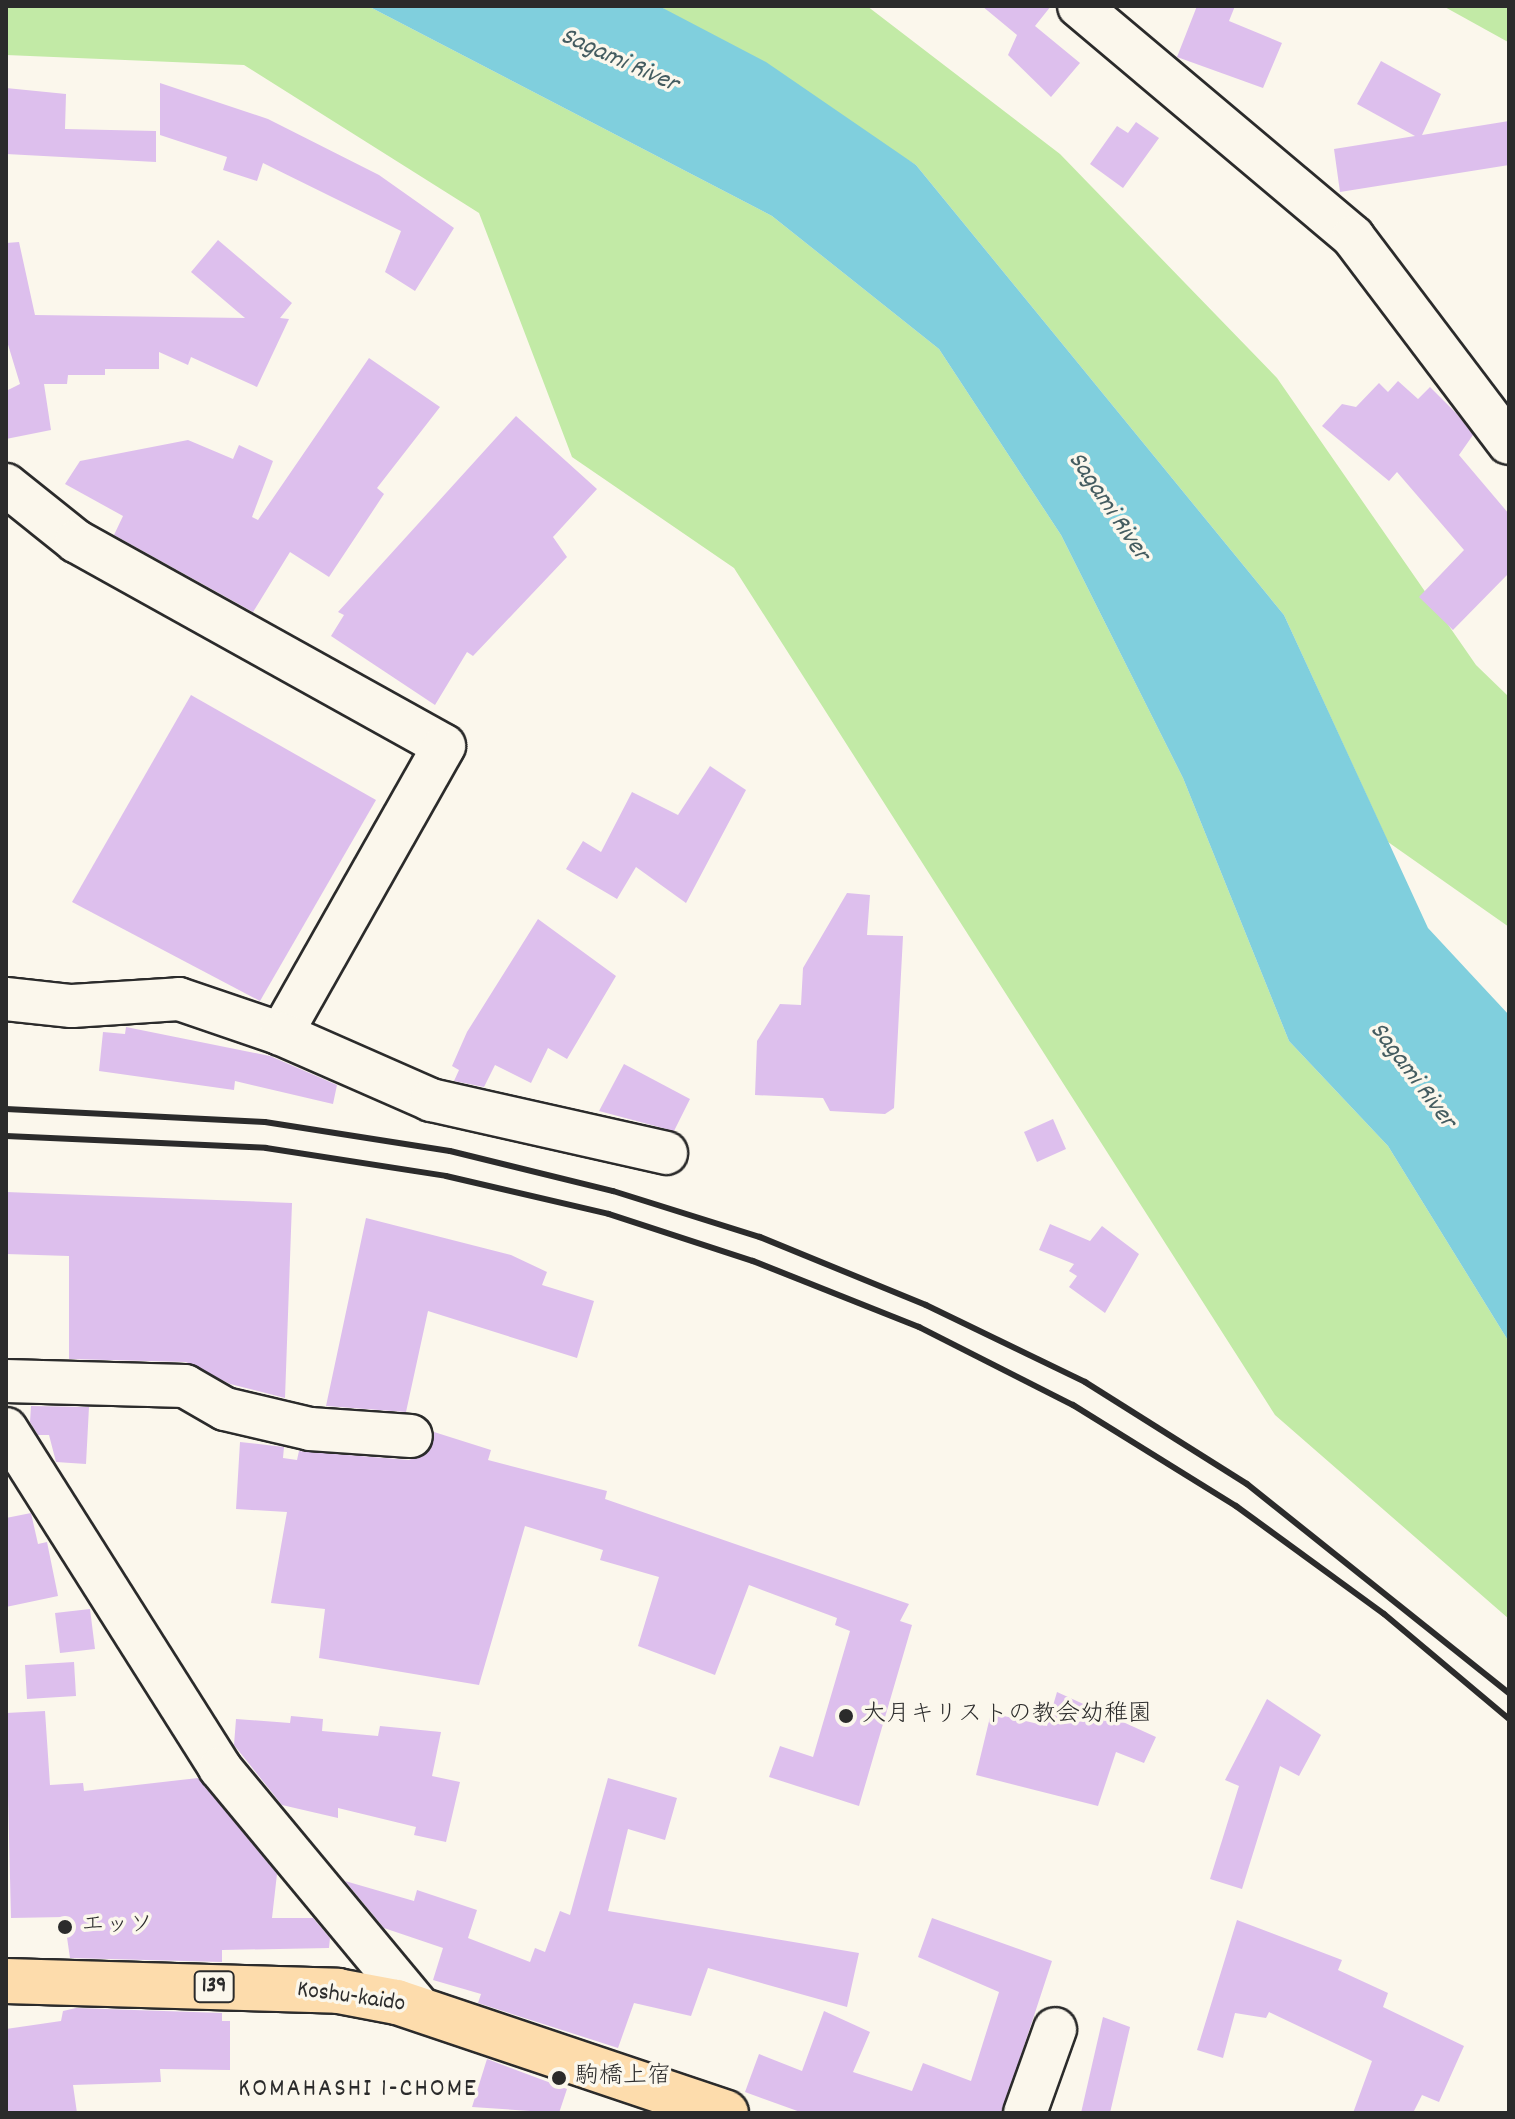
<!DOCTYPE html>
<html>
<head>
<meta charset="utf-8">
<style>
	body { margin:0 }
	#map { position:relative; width:1515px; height:2119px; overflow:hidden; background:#fbf7ec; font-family:Dekko,"Klee One",sans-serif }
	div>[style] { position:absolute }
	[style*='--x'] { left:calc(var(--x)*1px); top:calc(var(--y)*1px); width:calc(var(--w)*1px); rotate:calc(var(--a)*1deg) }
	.green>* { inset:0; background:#c2eaa6 }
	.water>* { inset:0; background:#80cfdd }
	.building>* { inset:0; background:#ddbfed }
	.roads { filter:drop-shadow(2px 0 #2b2b2b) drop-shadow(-2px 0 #2b2b2b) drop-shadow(0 2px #2b2b2b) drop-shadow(0 -2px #2b2b2b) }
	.minor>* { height:42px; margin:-21px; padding:0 21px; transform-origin:21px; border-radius:21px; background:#fbf7ec }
	.highway>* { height:44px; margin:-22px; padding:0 22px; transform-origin:22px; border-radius:22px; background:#fddcac }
	.rail>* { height:6px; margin:-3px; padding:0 3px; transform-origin:3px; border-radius:3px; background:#2b2b2b }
	.dots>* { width:22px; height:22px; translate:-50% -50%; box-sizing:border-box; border:4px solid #fbf7ec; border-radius:50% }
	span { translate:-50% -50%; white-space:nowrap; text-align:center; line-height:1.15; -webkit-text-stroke:7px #fbf7ec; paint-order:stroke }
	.shield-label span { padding:2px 6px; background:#fbf7ec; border:2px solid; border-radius:6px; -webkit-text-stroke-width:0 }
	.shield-label { font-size:22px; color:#2b2b2b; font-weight:700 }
	.poi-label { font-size:24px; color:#2b2b2b }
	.left { translate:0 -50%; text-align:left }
	.street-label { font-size:24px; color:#2b2b2b }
	.water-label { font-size:26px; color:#445c60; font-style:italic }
	.neighbourhood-label { font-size:26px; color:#2b2b2b; letter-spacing:2px }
	.frame { position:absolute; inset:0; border:8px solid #2b2b2b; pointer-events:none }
</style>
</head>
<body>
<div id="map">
	<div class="green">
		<div style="clip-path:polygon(6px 6px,368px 6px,772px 216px,939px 349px,1061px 535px,1183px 778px,1289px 1041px,1388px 1146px,1509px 1342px,1509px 1619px,1275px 1415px,734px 568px,572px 457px,479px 213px,244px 65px,6px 55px)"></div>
		<div style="clip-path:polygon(659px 6px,867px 6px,1060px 154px,1277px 378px,1476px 665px,1509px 697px,1509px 927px,1388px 842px,1284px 615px,916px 165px)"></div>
		<div style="clip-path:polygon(1443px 6px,1509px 6px,1509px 42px,1508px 42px)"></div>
	</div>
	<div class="water">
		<div style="clip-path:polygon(368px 6px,659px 6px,766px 62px,916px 165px,1284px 615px,1428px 928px,1509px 1015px,1509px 1342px,1388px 1146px,1289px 1041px,1183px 778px,1061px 535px,939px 349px,772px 216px)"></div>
	</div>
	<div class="building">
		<div style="clip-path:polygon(982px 6px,1051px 6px,1035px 26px,1080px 63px,1051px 97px,1008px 55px,1017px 35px)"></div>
		<div style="clip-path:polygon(1197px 6px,1235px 6px,1229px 21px,1282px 43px,1263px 88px,1177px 57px)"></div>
		<div style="clip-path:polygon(1381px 61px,1441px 94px,1422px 135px,1509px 121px,1509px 165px,1340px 192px,1334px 149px,1415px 136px,1357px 104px)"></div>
		<div style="clip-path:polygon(160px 83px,268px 119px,379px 175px,454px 228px,415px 291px,385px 272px,401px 231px,263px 163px,257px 181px,223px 170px,227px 157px,160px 135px)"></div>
		<div style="clip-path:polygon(6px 88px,66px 94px,65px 129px,156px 131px,156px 162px,6px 154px)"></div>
		<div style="clip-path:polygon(1136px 122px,1159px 138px,1123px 188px,1090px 164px,1117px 126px,1128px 133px)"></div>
		<div style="clip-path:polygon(218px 240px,292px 303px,280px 318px,289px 319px,257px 387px,191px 357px,188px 365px,159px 352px,159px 369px,105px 369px,105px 375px,68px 375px,67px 384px,44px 384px,51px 430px,6px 439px,6px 391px,20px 384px,6px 338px,6px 243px,19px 242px,35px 315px,245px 318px,191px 272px)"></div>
		<div style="clip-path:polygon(369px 358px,440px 407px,377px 488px,384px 494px,329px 577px,290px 552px,253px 612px,114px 535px,123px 516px,65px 484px,80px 461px,188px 440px,233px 459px,239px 445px,273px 461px,252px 517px,258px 520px)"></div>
		<div style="clip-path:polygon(1398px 381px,1418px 399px,1430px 387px,1457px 414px,1473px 435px,1459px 455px,1509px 514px,1509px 573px,1453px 630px,1419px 597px,1464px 550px,1397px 472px,1389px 481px,1322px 426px,1342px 404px,1356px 407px,1379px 383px,1388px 392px)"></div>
		<div style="clip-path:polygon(516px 416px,597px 489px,553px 537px,567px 557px,473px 656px,467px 652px,435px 705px,331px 636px,344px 615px,338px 612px)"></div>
		<div style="clip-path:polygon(191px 695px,376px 800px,260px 1001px,72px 902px)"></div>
		<div style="clip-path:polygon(710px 766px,746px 790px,686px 903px,636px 867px,617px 899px,566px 869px,583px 841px,601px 852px,632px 792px,678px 815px)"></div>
		<div style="clip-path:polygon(847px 893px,870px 895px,867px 935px,903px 936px,894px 1108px,885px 1114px,830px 1111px,823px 1098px,755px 1095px,757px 1041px,780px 1004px,801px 1005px,803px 968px)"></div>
		<div style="clip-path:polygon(538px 919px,616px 976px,567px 1059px,548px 1048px,531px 1083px,495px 1065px,484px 1087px,454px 1081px,459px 1070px,452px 1066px,467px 1032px)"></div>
		<div style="clip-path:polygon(126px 1027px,270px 1056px,337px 1085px,333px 1104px,235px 1081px,234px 1090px,99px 1071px,103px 1032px,125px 1034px)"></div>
		<div style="clip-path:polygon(624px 1064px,690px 1099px,674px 1131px,599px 1111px)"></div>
		<div style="clip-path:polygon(1053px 1119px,1066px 1149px,1037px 1162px,1024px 1132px)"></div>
		<div style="clip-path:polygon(6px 1192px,292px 1203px,285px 1398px,230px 1384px,186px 1362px,69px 1359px,69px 1256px,6px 1254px)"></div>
		<div style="clip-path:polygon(366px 1218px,511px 1255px,547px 1272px,542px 1285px,594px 1301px,577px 1358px,428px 1311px,406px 1412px,326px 1406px)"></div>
		<div style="clip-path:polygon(1050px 1224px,1090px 1241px,1102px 1226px,1139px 1254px,1105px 1313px,1069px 1287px,1077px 1276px,1069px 1271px,1074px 1264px,1039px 1250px)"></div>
		<div style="clip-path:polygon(31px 1406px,89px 1407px,86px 1464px,56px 1462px,49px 1435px,38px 1435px,30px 1422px)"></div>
		<div style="clip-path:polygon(434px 1432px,491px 1450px,488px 1460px,607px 1491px,605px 1499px,909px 1604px,900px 1621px,912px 1625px,859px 1806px,769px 1777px,780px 1746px,813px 1757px,850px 1631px,835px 1625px,837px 1618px,749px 1585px,715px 1675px,638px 1646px,659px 1577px,600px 1560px,603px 1550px,525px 1526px,479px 1685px,319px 1658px,325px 1609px,271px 1603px,287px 1512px,236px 1509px,240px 1442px,284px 1447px,283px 1458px,297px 1460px,299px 1451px,409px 1460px,430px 1450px)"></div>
		<div style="clip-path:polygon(31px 1513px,38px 1544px,47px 1542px,58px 1596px,6px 1607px,6px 1518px)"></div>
		<div style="clip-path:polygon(90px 1609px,95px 1649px,60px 1653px,55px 1613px)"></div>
		<div style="clip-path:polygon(74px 1662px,76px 1696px,27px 1699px,25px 1665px)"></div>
		<div style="clip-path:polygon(1057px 1692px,1156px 1737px,1144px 1763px,1116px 1752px,1098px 1806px,976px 1775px,991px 1713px,1047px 1726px)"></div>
		<div style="clip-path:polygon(1267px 1699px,1321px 1735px,1299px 1776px,1280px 1766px,1242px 1889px,1210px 1879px,1239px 1786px,1225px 1780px)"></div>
		<div style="clip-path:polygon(45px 1711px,50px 1785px,83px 1783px,84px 1791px,198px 1778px,277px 1874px,272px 1918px,313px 1918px,330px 1938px,329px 1948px,222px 1950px,222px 1962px,70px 1958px,64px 1917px,11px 1918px,6px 1713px)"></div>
		<div style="clip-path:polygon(291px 1716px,323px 1719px,322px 1731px,378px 1736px,380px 1726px,441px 1732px,432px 1776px,460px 1782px,446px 1842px,414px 1835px,416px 1827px,338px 1808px,338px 1818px,282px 1805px,234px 1745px,236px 1719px,290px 1723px)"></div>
		<div style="clip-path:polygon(608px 1778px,677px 1798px,665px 1840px,628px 1829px,608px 1911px,859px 1953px,847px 2007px,708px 1968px,691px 2016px,634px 2003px,618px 2048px,478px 2003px,481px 1994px,433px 1980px,443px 1948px,384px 1928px,345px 1881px,414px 1901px,417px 1890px,477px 1910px,468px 1938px,530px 1962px,535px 1948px,545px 1952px,560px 1911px,570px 1915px)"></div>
		<div style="clip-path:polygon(932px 1918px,1052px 1961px,1002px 2113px,803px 2113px,745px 2092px,759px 2054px,802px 2071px,824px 2011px,870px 2032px,853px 2072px,912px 2091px,923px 2063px,971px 2081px,999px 1992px,918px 1957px)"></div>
		<div style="clip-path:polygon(1237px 1920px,1342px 1960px,1338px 1970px,1388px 1993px,1383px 2007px,1464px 2046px,1439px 2102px,1422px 2095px,1413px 2113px,1353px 2113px,1372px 2061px,1269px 2012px,1266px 2018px,1235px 2013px,1223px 2058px,1197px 2050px)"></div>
		<div style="clip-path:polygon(76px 2008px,222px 2013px,222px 2021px,230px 2021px,230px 2070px,160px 2069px,161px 2082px,73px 2085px,77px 2113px,6px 2113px,6px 2029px,61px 2021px,63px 2011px)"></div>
		<div style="clip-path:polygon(1103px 2017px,1130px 2027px,1110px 2113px,1081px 2113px)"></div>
		<div style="clip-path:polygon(487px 2059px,567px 2089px,559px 2113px,472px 2107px)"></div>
	</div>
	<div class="roads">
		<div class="minor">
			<div style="--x:1079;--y:6;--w:358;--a:40.1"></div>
			<div style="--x:1353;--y:237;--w:258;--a:52.9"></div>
			<div style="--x:6;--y:485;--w:90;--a:38.7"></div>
			<div style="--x:76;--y:541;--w:421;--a:29.1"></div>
			<div style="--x:444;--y:746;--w:331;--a:119.5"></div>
			<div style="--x:6;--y:999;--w:66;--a:6.1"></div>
			<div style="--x:72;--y:1006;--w:107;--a:-3.7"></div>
			<div style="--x:179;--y:999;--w:108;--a:18.9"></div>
			<div style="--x:281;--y:1034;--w:164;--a:23.7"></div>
			<div style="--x:431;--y:1100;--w:241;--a:12.7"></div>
			<div style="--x:6;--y:1381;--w:179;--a:1.6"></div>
			<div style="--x:185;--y:1386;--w:46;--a:29.9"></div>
			<div style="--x:225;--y:1409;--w:87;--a:13.2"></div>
			<div style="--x:310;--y:1429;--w:101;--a:4"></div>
			<div style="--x:6;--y:1429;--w:401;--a:57.7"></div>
			<div style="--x:220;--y:1768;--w:313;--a:50.3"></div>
			<div style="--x:1025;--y:2113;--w:89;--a:-70.3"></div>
		</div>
		<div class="highway">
			<div style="--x:6;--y:1981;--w:332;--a:1.7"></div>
			<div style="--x:338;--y:1991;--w:60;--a:10.6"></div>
			<div style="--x:397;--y:2002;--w:347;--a:18.6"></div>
		</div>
	</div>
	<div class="rail">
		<div style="--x:6;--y:1109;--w:259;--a:2.9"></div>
		<div style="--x:265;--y:1122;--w:187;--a:8.9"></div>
		<div style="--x:450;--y:1151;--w:168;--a:13.8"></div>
		<div style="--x:613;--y:1191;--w:154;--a:17.4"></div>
		<div style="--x:760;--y:1237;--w:179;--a:22.3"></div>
		<div style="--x:926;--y:1305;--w:177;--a:25.8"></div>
		<div style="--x:1085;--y:1382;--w:191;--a:32.2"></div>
		<div style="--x:1247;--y:1484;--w:335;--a:38.6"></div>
		<div style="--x:6;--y:1136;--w:260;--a:2.6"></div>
		<div style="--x:266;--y:1148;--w:182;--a:8.8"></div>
		<div style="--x:446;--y:1176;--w:167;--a:13.1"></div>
		<div style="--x:609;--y:1214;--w:151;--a:18.1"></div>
		<div style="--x:753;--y:1261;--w:179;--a:21.7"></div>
		<div style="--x:919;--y:1327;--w:173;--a:26.9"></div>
		<div style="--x:1073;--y:1405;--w:192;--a:31.8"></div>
		<div style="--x:1236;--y:1506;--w:183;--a:36.1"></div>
		<div style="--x:1384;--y:1614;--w:163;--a:40"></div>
	</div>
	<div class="dots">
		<div style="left:846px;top:1716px;background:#2b2b2b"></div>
		<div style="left:65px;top:1927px;background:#2b2b2b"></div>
		<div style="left:559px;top:2078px;background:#2b2b2b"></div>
	</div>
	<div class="shield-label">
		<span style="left:214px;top:1987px">139</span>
	</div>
	<div class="poi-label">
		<span class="left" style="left:862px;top:1716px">大月キリストの教会幼稚園</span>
		<span class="left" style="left:81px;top:1927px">エッソ</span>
		<span class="left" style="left:575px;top:2078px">駒橋上宿</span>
	</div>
	<div class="street-label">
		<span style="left:351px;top:1998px;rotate:8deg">Koshu-kaido</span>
	</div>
	<div class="water-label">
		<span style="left:619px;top:61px;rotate:24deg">Sagami River</span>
		<span style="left:1108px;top:507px;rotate:56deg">Sagami River</span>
		<span style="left:1412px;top:1076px;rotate:53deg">Sagami River</span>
	</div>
	<div class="neighbourhood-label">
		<span style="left:358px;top:2090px">KOMAHASHI 1-CHOME</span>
	</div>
	<div class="frame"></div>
</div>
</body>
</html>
